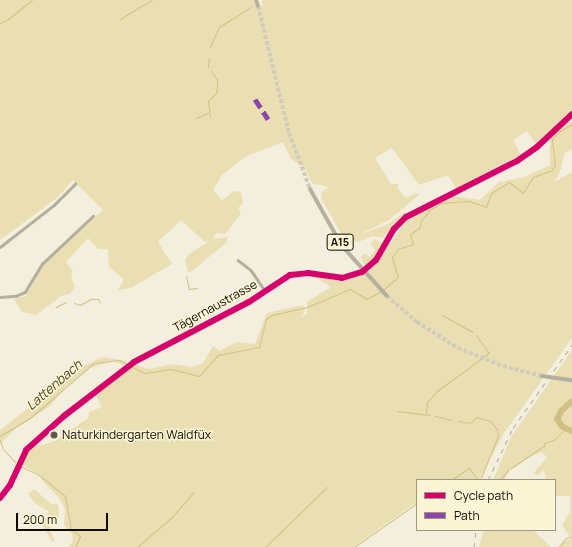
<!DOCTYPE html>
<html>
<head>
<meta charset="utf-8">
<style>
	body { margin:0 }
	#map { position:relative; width:572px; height:547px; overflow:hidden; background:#f3eedd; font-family:Manrope,sans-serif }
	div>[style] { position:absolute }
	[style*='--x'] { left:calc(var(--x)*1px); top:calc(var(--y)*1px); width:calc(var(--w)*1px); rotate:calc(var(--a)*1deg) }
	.green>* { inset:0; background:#e9dfb3 }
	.stream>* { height:1px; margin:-0.5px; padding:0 0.5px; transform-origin:0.5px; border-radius:0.5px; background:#d0c182 }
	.river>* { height:5.5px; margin:-2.75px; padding:0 2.75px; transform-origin:2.75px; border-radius:2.75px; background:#d0c182 }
	.trunk-tunnel>* { height:4px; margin-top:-2px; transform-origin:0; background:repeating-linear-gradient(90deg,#d1ccbc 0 4px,transparent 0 6px) }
	.minor>* { height:2.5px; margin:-1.25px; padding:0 1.25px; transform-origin:1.25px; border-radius:1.25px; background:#b4b09d }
	.tertiary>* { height:3px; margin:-1.5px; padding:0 1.5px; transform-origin:1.5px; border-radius:1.5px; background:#b4b09d }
	.trunk>* { height:4px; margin:-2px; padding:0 2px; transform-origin:2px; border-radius:2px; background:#b6b09f }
	.rail>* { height:1px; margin-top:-0.5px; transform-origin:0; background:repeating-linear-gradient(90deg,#b0ad9d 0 5px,transparent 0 10px) }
	.tertiary-bridge>* { height:3px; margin:-1.5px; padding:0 1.5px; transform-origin:1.5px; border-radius:1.5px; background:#b4b09d }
	.quiet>* { height:5px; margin-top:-2.5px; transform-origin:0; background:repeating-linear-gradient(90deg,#8e44ad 0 10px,transparent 0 15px) }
	.cycleway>* { height:6px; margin:-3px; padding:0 3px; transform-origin:3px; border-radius:3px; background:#d6006c }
	.dots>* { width:11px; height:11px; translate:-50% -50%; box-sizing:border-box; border:2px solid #fbf4d5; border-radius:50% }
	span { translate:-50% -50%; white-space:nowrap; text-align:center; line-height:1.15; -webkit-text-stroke:3px #fbf4d5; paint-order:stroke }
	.shield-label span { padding:1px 3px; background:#fbf4d5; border:1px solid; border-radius:3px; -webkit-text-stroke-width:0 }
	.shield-label { font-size:11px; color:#0f0c03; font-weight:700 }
	.street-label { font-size:12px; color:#0f0c03 }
	.poi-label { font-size:12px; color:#0f0c03 }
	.left { translate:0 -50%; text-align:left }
	.water-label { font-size:13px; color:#4b431f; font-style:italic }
	.legend { position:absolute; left:416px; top:479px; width:140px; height:52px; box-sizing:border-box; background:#fbf4d5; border:1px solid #9d9781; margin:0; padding:5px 7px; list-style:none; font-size:12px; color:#0f0c03 }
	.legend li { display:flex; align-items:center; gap:8px; height:20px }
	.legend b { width:20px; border:1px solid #9d9781 }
	.scale { position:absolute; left:16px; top:513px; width:92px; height:18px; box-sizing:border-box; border:2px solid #0f0c03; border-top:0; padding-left:5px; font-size:12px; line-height:14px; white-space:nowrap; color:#0f0c03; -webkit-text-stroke:3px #fbf4d5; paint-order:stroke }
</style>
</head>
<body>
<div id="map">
	<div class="green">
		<div style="clip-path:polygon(0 0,253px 0,257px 8px,262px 6px,262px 0,572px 0,572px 111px,536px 144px,527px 131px,513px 140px,521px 155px,456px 188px,448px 175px,419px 185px,392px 148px,375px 158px,391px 184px,398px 184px,398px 189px,406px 198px,416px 193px,419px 195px,389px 220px,358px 235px,388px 224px,407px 210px,383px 238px,373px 236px,358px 242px,350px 239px,348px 235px,343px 237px,322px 200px,321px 193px,329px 187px,313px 184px,304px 167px,291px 159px,283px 142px,247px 156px,223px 174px,213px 190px,222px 200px,234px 191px,241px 192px,243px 203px,238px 208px,241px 214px,225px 234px,216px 233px,213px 239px,228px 237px,226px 243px,192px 271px,188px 272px,185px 260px,189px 254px,211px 240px,205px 242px,181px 220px,158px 242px,172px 264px,131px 288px,118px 290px,124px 279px,109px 267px,108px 249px,98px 249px,88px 238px,66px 262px,73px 271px,71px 278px,75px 286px,70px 294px,61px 296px,36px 315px,22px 312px,14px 299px,26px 296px,44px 264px,103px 210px,73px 180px,58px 197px,0 240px)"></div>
		<div style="clip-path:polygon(567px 122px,572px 122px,572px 149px,565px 153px,559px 174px,554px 182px,572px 172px,572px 338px,504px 433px,479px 480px,417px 480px,417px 502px,353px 547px,69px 547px,73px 540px,72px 534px,64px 525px,65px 509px,58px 497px,41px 479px,43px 477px,20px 463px,34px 445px,47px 444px,58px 439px,88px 418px,89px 412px,102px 407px,95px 394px,134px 364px,149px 369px,172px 364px,193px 367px,203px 363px,213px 346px,219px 351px,237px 342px,255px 344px,267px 313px,303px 305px,305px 311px,301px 317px,307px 314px,307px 302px,331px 287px,315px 277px,341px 281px,360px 276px,374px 266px,407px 220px,422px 210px,454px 196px,480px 200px,499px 182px,524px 177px,550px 165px,550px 139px)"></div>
		<div style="clip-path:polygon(375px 239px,382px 243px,372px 260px,365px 266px,361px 257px,364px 253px,370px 257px,375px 250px,370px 244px)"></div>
		<div style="clip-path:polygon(572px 350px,572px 547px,557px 547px,571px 538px,562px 525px,570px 512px,570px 496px,555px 496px,555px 480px,546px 480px,544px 470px,537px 475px,533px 474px,547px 457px,542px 452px,530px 457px,509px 471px,504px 480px,493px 480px,511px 437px)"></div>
		<div style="clip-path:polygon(102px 357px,127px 361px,123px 365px,113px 361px,90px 368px,65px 387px,50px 406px,16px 428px,0 444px,0 430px,80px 368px)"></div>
		<div style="clip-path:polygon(34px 489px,51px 504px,58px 504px,59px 517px,49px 529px,55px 540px,52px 542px,42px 525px,49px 511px,37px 505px,28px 494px)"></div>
		<div style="clip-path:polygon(484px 530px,533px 530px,551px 547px,479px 547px)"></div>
	</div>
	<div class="stream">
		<div style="--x:120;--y:19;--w:37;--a:-31"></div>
		<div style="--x:0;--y:23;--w:8;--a:-23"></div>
		<div style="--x:7;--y:20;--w:32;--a:-39"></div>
		<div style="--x:210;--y:47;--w:22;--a:-66"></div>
		<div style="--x:219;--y:27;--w:38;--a:-32"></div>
		<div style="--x:208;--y:67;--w:9;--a:-84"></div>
		<div style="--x:210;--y:117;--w:16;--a:-97"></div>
		<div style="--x:208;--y:101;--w:11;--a:-45"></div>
		<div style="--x:216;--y:93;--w:7;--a:-82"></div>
		<div style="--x:217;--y:86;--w:7;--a:-90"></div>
		<div style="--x:217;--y:79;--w:10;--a:-127"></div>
		<div style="--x:196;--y:118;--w:13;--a:-23"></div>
		<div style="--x:186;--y:276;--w:13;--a:77"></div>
		<div style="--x:189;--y:289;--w:8;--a:-7"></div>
		<div style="--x:384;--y:289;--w:18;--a:-41"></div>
		<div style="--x:398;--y:277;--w:21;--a:-107"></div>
		<div style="--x:392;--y:257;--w:10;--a:-53"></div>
		<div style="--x:398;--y:249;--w:16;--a:-18"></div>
		<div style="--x:413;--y:244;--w:10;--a:-107"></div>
		<div style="--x:410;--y:234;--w:11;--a:-34"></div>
		<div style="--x:419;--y:228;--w:9;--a:-72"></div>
		<div style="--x:422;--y:219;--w:13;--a:-48"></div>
		<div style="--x:431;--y:209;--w:12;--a:-31"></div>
		<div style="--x:441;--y:203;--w:28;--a:-4"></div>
		<div style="--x:469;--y:201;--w:18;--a:19"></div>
		<div style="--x:486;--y:207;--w:15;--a:-70"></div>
		<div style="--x:491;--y:193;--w:21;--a:-31"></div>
		<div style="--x:509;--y:182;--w:18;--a:38"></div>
		<div style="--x:523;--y:193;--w:19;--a:-58"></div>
		<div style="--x:533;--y:177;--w:20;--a:-20"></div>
		<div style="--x:552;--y:170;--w:6;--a:-59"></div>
		<div style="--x:555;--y:165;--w:26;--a:-97"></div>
		<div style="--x:552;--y:139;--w:11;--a:-45"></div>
		<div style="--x:560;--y:131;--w:14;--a:-30"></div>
		<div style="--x:74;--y:303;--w:6;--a:18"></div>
		<div style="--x:80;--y:305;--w:13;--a:-29"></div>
		<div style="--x:91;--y:299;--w:7;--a:0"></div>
		<div style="--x:98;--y:299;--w:4;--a:63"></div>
		<div style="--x:56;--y:307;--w:11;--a:-27"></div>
		<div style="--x:442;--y:315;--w:35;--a:29"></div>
		<div style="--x:132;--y:367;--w:14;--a:25"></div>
		<div style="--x:145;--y:373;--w:26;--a:-9"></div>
		<div style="--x:171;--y:369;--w:29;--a:14"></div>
		<div style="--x:199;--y:376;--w:28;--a:-48"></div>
		<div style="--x:218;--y:355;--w:42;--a:-11"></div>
		<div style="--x:259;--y:347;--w:29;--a:-76"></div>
		<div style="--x:266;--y:319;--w:7;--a:-34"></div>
		<div style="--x:272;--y:315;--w:36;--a:-13"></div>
		<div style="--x:307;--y:307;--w:47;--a:-22.7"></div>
		<div style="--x:350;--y:289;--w:20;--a:30"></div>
		<div style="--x:367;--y:299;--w:16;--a:-30"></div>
		<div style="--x:397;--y:411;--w:33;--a:7"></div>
		<div style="--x:426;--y:413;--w:11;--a:-85"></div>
		<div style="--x:427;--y:402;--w:15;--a:-48"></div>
		<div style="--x:437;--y:391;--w:64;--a:-36.2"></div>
		<div style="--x:489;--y:353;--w:22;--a:-126"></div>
		<div style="--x:435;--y:416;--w:17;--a:13"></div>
		<div style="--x:458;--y:421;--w:12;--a:9"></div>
		<div style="--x:470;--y:423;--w:8;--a:-45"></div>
		<div style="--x:476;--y:417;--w:15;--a:16"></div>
		<div style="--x:490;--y:421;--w:11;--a:49"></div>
		<div style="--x:497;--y:429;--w:7;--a:82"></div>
		<div style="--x:498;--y:436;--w:48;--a:112.2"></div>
		<div style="--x:0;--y:436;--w:35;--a:-31"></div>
		<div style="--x:30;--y:418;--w:84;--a:-40.7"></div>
		<div style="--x:94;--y:363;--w:25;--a:-7"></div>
		<div style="--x:119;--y:360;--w:11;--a:27"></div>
		<div style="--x:0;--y:440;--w:9;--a:72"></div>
		<div style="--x:3;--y:449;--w:18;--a:47"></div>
		<div style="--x:20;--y:466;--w:21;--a:25"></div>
		<div style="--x:39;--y:475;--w:33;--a:39"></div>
		<div style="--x:65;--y:496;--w:34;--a:80"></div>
		<div style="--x:71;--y:529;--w:11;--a:38"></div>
		<div style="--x:80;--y:536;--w:12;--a:114"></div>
		<div style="--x:511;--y:468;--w:40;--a:-34"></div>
		<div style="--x:544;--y:446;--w:3;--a:-90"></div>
		<div style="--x:544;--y:443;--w:10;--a:-17"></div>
		<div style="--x:554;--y:440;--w:17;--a:-45"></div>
		<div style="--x:451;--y:480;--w:22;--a:-34"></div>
		<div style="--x:469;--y:468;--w:15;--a:53"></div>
		<div style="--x:500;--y:480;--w:13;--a:-51"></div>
		<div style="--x:137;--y:547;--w:46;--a:-40.6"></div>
		<div style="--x:172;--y:517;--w:33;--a:-49"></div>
		<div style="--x:265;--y:547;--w:86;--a:-44.1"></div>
		<div style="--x:354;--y:547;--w:77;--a:-34.9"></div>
		<div style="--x:559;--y:547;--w:11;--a:-52"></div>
		<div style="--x:566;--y:538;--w:6;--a:-18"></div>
	</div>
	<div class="river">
		<div style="--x:572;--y:402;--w:13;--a:138"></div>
		<div style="--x:562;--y:411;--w:9;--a:117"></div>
		<div style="--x:558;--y:419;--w:8;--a:60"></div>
		<div style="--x:562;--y:426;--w:11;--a:27"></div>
	</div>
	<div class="trunk-tunnel">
		<div style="--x:258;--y:6;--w:131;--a:76.3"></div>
		<div style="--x:289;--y:133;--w:60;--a:69.4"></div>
		<div style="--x:387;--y:296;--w:40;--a:41"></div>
		<div style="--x:417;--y:322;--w:49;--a:32.4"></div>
		<div style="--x:458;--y:348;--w:48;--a:21.8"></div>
		<div style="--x:503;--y:366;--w:40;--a:14.4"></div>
	</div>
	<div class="minor">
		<div style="--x:0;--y:247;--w:68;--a:-37.9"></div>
		<div style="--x:54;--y:205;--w:30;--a:-45"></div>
		<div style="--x:238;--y:260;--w:16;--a:38"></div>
		<div style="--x:251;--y:270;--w:25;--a:56"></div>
		<div style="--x:0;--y:297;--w:16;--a:-4"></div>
		<div style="--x:16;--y:296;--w:10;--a:-24"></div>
		<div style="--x:25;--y:292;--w:33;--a:-59"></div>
		<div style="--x:42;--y:264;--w:70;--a:-43.3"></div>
	</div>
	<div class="tertiary">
		<div style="--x:366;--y:269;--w:13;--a:-42"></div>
		<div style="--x:376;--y:260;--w:36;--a:-60"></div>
		<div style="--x:394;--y:229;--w:17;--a:-45"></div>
		<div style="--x:406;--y:217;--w:124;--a:-26.8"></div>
		<div style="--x:517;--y:161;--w:24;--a:-35"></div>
		<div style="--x:537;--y:147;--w:48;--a:-43.3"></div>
		<div style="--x:0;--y:498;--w:16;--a:-52"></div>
		<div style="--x:10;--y:485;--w:38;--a:-65"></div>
		<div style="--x:26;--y:450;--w:51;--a:-41.8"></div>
		<div style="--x:64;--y:416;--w:94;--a:-37.2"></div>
		<div style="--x:139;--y:359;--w:124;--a:-27.4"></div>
		<div style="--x:249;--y:302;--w:49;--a:-33.4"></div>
		<div style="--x:290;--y:275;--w:18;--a:-6"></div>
		<div style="--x:308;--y:273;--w:34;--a:8"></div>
		<div style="--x:342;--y:278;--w:16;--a:-14"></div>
	</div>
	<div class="trunk">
		<div style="--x:256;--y:0;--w:6;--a:72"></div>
		<div style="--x:310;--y:189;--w:65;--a:60.7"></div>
		<div style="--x:342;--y:246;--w:67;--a:48"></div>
		<div style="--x:542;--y:376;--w:30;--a:8"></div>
	</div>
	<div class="rail">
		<div style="--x:488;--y:480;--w:58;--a:-64.3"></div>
		<div style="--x:513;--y:428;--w:102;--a:-54.6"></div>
		<div style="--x:474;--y:547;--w:17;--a:-83"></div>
	</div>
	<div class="tertiary-bridge">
		<div style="--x:358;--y:274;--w:9;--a:-32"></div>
	</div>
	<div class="quiet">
		<div style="--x:255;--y:99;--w:24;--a:57"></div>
	</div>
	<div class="cycleway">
		<div style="--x:0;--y:498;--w:16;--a:-52"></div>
		<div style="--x:10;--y:485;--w:38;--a:-65"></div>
		<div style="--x:26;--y:450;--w:51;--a:-41.8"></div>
		<div style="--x:64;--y:416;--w:88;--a:-37.6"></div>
		<div style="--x:134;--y:362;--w:130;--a:-27.6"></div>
		<div style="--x:249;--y:302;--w:49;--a:-33.4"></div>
		<div style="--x:290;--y:275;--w:18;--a:-6"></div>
		<div style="--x:308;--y:273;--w:34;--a:8"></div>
		<div style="--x:342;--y:278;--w:21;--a:-17"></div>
		<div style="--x:362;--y:272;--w:18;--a:-41"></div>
		<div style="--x:376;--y:260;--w:36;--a:-60"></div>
		<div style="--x:394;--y:229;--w:17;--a:-45"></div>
		<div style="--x:406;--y:217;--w:124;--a:-26.8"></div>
		<div style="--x:517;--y:161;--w:24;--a:-35"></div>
		<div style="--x:537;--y:147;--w:48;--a:-43.3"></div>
	</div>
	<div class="dots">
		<div style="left:54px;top:435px;background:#5f5b4f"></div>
	</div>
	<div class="shield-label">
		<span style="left:340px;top:242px">A15</span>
	</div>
	<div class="street-label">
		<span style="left:215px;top:306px;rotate:-29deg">Tägernaustrasse</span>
	</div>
	<div class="poi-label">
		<span class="left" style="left:62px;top:435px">Naturkindergarten Waldfüx</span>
	</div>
	<div class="water-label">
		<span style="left:54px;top:385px;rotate:-41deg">Lattenbach</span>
	</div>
	<ul class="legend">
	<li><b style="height:5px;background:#d6006c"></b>Cycle path</li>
	<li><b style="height:5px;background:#8e44ad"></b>Path</li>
	</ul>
	<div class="scale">200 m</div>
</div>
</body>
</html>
